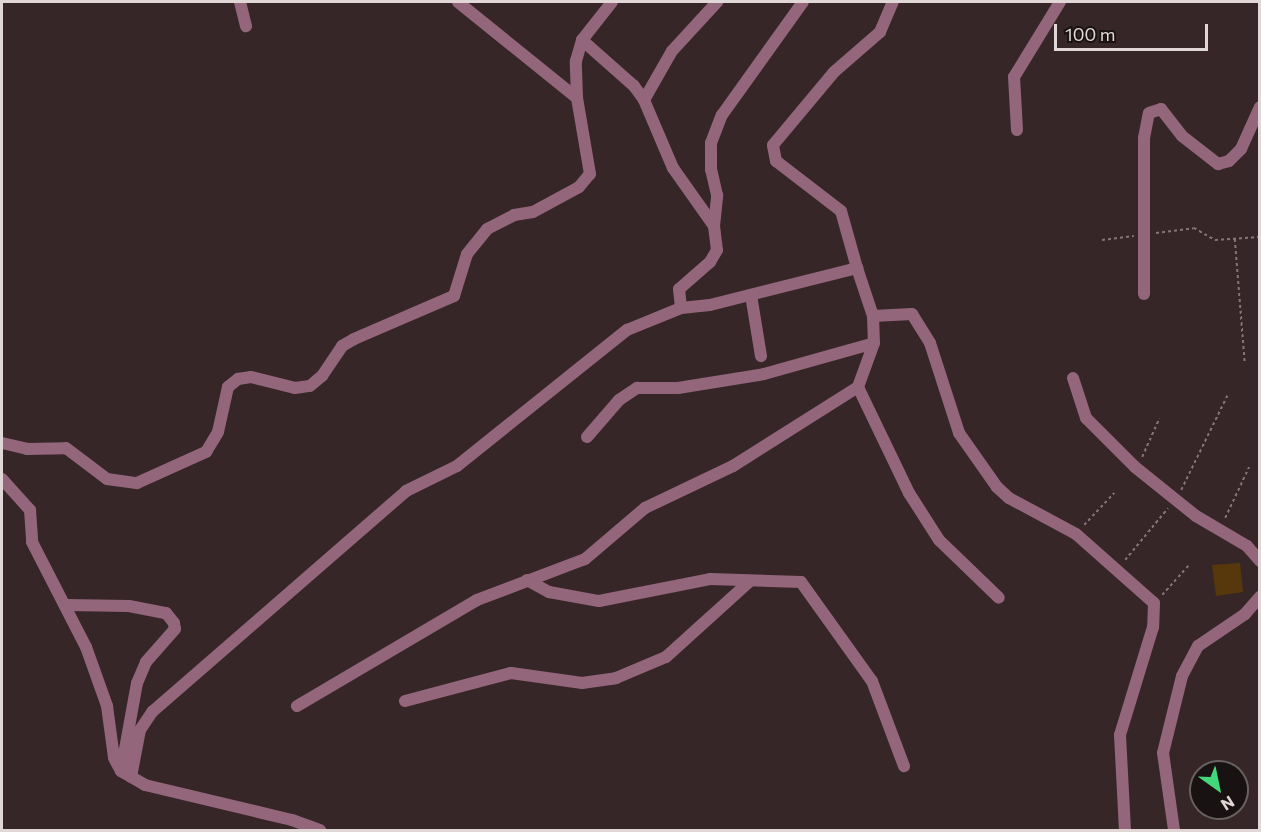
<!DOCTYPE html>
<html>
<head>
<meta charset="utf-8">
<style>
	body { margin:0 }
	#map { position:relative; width:1261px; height:832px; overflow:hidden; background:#372627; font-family:Commissioner,sans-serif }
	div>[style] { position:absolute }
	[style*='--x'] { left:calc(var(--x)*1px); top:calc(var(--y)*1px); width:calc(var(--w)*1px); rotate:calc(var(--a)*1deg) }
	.green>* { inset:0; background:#57380c }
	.path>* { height:1.5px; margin-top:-0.75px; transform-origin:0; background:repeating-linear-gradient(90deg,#847677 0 3px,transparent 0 6px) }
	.street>* { height:12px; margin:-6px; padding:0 6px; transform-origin:6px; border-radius:6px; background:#93667c }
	span { translate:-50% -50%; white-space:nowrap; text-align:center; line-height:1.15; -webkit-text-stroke:5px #191212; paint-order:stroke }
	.frame { position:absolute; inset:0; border:3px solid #e2d7d7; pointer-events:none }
	.north { position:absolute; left:1189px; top:760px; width:60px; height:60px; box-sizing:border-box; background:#191212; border:2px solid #696161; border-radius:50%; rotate:147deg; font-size:16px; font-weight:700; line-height:24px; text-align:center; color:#e2d7d7 }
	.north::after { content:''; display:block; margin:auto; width:21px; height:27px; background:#43d77b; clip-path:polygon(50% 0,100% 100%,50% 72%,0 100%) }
	.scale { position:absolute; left:1054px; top:24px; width:154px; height:27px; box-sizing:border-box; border:3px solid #e2d7d7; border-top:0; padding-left:8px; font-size:18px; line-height:21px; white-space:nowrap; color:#e2d7d7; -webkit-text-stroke:4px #191212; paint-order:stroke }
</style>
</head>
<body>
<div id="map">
	<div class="green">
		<div style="clip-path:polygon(1240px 563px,1243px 592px,1216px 596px,1212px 565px)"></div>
	</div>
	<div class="path">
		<div style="--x:1156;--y:233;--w:38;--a:-7"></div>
		<div style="--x:1194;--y:228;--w:24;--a:30"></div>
		<div style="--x:1215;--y:240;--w:45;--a:-3.8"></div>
		<div style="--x:1235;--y:239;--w:124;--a:85.4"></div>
		<div style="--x:1102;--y:240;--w:32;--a:-7"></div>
		<div style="--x:1142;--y:457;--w:42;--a:-65.9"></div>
		<div style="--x:1181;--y:490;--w:107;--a:-63.9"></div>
		<div style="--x:1225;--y:518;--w:56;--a:-64.8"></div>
		<div style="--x:1084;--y:525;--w:44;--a:-46.8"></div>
		<div style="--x:1125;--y:560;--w:67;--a:-50.4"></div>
		<div style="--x:1162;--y:595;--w:40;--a:-48"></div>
	</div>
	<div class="street">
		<div style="--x:240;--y:2;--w:25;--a:76"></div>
		<div style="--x:458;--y:2;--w:153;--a:38.9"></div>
		<div style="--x:582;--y:40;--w:69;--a:41.5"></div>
		<div style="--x:634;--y:86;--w:17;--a:54"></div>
		<div style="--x:644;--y:100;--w:74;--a:66.9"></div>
		<div style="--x:673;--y:168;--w:71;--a:54.7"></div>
		<div style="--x:714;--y:226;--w:24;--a:83"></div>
		<div style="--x:717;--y:250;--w:14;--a:120"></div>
		<div style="--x:710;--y:262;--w:41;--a:138.9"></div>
		<div style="--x:679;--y:289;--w:19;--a:84"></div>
		<div style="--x:644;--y:100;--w:56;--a:-60.3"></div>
		<div style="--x:672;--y:51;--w:67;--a:-47.4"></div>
		<div style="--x:1017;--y:130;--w:53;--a:-93.2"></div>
		<div style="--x:1014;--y:77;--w:88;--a:-58.5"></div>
		<div style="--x:714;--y:226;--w:31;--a:-84"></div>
		<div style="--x:717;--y:195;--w:26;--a:-103"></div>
		<div style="--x:711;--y:170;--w:27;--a:-90"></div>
		<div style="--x:711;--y:143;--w:30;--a:-69"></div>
		<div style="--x:722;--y:115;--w:139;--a:-54.4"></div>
		<div style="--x:857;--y:268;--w:59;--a:-105.7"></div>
		<div style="--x:841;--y:211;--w:82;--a:-142.4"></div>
		<div style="--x:776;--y:161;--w:16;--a:-101"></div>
		<div style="--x:773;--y:145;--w:95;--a:-50.1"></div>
		<div style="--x:834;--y:72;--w:61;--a:-41"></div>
		<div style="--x:880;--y:32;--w:33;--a:-67"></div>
		<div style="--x:1144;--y:294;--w:156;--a:-90"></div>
		<div style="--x:1144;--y:138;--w:25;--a:-79"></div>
		<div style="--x:1149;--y:113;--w:13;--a:-18"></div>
		<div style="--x:1161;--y:109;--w:34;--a:52"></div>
		<div style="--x:1182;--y:136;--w:46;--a:37.9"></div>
		<div style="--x:1218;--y:164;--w:11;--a:-15"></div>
		<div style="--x:1229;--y:161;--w:17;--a:-45"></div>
		<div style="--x:1241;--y:149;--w:46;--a:-65.7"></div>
		<div style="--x:751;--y:295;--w:62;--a:80.7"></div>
		<div style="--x:873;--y:316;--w:39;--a:-3"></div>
		<div style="--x:912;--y:314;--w:34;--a:58"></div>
		<div style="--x:930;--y:343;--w:95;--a:72.1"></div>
		<div style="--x:959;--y:433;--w:66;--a:54.9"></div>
		<div style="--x:997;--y:487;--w:16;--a:43"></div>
		<div style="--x:1009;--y:498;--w:76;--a:28.2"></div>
		<div style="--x:1076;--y:534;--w:104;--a:41.5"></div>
		<div style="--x:1154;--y:603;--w:24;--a:92"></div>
		<div style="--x:1153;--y:627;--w:113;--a:107"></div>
		<div style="--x:1120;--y:735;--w:95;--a:87"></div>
		<div style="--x:1073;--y:378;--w:42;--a:72"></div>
		<div style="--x:1086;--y:418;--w:69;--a:45"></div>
		<div style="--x:1135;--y:467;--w:78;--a:38.8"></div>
		<div style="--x:1196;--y:516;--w:59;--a:30.5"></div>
		<div style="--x:1247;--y:546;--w:20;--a:49"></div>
		<div style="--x:858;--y:387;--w:118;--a:64.3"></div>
		<div style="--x:909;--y:493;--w:56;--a:57.4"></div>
		<div style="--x:939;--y:540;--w:83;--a:44"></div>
		<div style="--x:587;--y:437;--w:49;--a:-49.1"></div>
		<div style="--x:619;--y:400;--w:22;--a:-34"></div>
		<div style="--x:637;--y:388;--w:41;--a:0"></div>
		<div style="--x:678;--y:388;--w:87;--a:-9.2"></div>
		<div style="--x:764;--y:374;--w:114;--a:-15.7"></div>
		<div style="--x:2;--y:443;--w:26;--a:13"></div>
		<div style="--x:27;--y:449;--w:39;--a:-1"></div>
		<div style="--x:66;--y:448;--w:51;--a:37.1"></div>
		<div style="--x:107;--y:479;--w:30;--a:8"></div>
		<div style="--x:137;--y:483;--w:76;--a:-24.2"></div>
		<div style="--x:206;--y:452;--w:23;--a:-59"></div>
		<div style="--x:218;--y:432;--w:46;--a:-77.5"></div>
		<div style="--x:228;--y:387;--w:13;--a:-39"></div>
		<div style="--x:238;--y:379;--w:13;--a:-9"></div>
		<div style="--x:251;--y:377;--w:45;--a:14"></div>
		<div style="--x:295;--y:388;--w:15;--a:-8"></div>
		<div style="--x:310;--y:386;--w:16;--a:-40"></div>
		<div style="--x:322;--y:376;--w:36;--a:-56"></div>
		<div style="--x:342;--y:346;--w:14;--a:-30"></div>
		<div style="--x:354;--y:339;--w:109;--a:-23.3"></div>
		<div style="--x:454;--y:296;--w:44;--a:-72.8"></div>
		<div style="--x:467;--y:254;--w:32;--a:-51"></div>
		<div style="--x:487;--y:229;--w:30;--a:-27"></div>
		<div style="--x:514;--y:215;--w:19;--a:-9"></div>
		<div style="--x:533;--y:212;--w:52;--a:-28.5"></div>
		<div style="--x:579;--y:187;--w:17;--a:-50"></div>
		<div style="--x:590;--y:174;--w:77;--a:-99.7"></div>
		<div style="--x:577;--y:98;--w:37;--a:-92"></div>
		<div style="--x:576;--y:61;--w:22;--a:-74"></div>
		<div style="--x:582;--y:40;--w:48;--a:-51.7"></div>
		<div style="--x:2;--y:479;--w:42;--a:47.9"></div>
		<div style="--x:30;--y:510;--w:32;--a:86"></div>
		<div style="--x:32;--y:542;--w:118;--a:62.8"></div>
		<div style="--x:86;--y:647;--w:63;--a:70.4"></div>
		<div style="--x:107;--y:706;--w:52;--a:82.3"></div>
		<div style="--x:114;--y:758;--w:15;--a:62"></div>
		<div style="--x:121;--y:771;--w:28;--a:30"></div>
		<div style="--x:145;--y:785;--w:151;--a:13.4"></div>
		<div style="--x:292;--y:820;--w:30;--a:20"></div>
		<div style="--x:527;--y:580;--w:25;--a:29"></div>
		<div style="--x:549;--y:592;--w:51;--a:10.2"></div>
		<div style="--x:599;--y:601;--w:113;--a:-11.2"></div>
		<div style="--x:710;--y:579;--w:91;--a:1.9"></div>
		<div style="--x:801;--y:582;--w:122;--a:54.4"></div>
		<div style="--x:872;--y:681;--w:91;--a:69.4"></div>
		<div style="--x:66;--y:605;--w:63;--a:0.9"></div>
		<div style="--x:129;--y:606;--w:38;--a:11"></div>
		<div style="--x:166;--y:613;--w:13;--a:51"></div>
		<div style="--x:174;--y:623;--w:6;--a:81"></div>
		<div style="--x:175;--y:629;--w:44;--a:131.3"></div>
		<div style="--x:146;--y:662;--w:23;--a:113"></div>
		<div style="--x:137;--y:683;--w:89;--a:100.3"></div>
		<div style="--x:405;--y:701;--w:110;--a:-14.8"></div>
		<div style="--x:511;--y:673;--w:72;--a:8"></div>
		<div style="--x:582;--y:683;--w:34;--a:-8"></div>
		<div style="--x:616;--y:678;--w:54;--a:-22.8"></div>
		<div style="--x:666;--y:657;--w:112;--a:-42.1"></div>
		<div style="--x:131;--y:777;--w:48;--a:-79.2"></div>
		<div style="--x:140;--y:730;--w:22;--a:-56"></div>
		<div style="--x:152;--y:712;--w:337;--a:-41"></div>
		<div style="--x:406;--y:491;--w:57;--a:-26.1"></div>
		<div style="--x:457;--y:466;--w:218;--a:-38.7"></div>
		<div style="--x:627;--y:330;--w:58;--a:-22.2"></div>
		<div style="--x:681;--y:308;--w:29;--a:-6"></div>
		<div style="--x:710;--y:305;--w:152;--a:-14.1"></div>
		<div style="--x:857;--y:268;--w:51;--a:71.6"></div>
		<div style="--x:873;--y:316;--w:27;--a:88"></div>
		<div style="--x:874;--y:343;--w:47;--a:110"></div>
		<div style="--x:858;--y:387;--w:148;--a:147.7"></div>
		<div style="--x:733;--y:466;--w:98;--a:154.5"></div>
		<div style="--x:645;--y:508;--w:79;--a:139.6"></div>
		<div style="--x:585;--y:559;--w:116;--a:159.2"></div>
		<div style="--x:477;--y:600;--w:209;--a:149.5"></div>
		<div style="--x:1174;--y:830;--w:78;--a:-98.1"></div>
		<div style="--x:1163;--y:753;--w:79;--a:-76.1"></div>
		<div style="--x:1182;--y:676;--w:34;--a:-62"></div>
		<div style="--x:1198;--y:646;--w:57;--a:-34.2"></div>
		<div style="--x:1245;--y:614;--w:23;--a:-49"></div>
	</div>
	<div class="frame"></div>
	<div class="north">N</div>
	<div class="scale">100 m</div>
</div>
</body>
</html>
